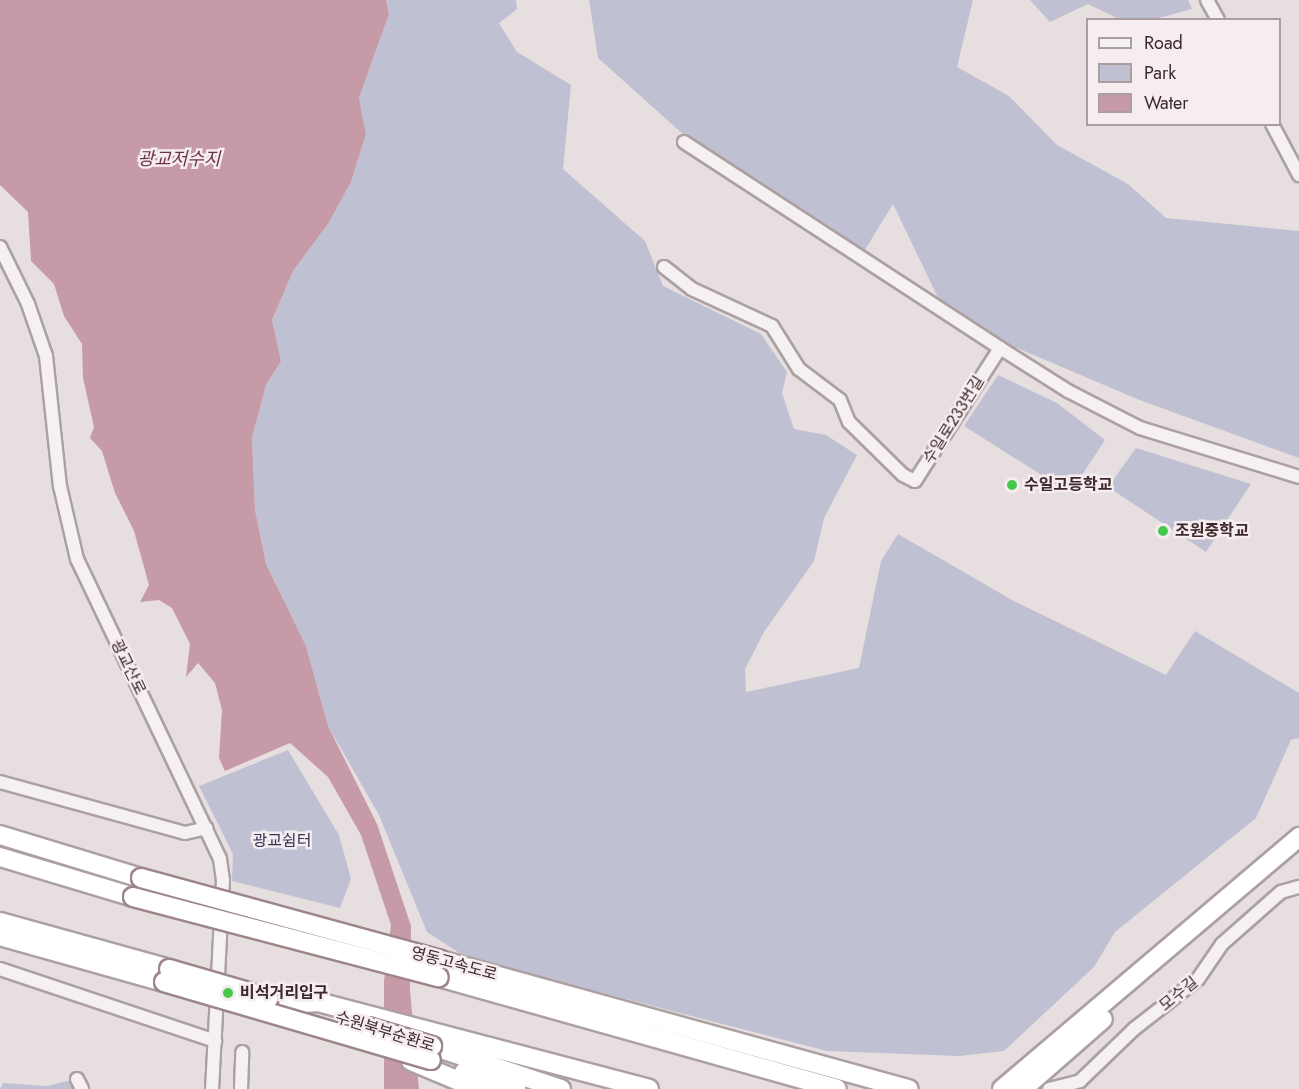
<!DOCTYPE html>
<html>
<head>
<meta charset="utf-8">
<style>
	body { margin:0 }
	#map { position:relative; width:1299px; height:1089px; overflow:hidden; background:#e7dee0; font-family:Jost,"Noto Sans KR",sans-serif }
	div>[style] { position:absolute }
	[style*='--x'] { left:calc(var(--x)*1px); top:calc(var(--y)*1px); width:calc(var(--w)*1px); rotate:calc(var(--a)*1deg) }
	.green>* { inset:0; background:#bfc0d1 }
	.water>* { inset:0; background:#c69aa6 }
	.roads { filter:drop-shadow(2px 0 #ada0a2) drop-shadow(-2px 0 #ada0a2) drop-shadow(0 2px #ada0a2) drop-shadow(0 -2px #ada0a2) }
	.minor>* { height:12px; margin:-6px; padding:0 6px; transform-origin:6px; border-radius:6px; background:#f5f0f1 }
	.highway>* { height:18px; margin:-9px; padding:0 9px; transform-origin:9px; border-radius:9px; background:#fff }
	.bridges { filter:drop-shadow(2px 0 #9d868a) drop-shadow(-2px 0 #9d868a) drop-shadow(0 2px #9d868a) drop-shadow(0 -2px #9d868a) }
	.highway-bridge>* { height:18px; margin:-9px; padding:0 9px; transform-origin:9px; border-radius:9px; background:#fff }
	.dots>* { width:16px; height:16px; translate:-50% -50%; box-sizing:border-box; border:3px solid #f5edef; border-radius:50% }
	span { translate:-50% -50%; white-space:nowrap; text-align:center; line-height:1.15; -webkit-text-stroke:5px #f5edef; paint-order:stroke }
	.street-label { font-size:16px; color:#3d282b }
	.poi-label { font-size:16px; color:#3d282b; font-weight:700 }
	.left { translate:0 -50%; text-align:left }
	.park-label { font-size:16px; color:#363658 }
	.water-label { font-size:18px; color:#6f3442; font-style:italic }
	.legend { position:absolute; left:1086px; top:18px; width:195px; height:108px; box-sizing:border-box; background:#f5edef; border:2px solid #ab9ea1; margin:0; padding:8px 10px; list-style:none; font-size:18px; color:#3d282b }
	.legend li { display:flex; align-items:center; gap:12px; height:30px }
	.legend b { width:30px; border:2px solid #ab9ea1 }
</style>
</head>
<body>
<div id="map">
	<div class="green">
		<div style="clip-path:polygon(386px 0,516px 0,517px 9px,499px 23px,517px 52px,571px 85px,563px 169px,645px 241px,663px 286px,761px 334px,787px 372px,782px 393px,794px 429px,826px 435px,857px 455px,824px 518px,814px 561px,764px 632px,745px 669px,746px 692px,859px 668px,881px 561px,898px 534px,1012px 600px,1166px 675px,1195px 631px,1299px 693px,1299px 738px,1291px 740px,1256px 818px,1115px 932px,1094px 967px,1004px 1051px,959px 1056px,827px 1051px,467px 958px,427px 932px,379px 815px,328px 726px,306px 646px,266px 564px,255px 510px,252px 438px,266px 385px,281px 361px,272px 320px,293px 271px,328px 224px,351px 182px,366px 134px,359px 98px,389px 14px)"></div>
		<div style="clip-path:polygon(589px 0,973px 0,957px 67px,1009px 96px,1057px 145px,1128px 184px,1166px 218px,1299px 231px,1299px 458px,1137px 399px,991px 337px,941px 304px,893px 204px,863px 253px,693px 143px,598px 58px)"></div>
		<div style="clip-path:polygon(1030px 0,1188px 0,1192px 9px,1155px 19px,1119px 19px,1088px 4px,1050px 22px)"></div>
		<div style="clip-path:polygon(998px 375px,1057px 403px,1105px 440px,1070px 493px,964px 426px)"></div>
		<div style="clip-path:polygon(1136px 448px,1251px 484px,1206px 552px,1108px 487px)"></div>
		<div style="clip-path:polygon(288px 750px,339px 835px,351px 879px,340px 908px,232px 881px,233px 854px,199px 786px)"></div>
		<div style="clip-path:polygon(71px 1080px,77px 1089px,0 1089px,3px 1083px,47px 1086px)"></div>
	</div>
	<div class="water">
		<div style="clip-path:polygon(0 0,386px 0,389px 14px,359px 98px,366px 134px,351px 182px,328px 224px,293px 271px,272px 320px,281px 361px,266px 385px,252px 438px,255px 510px,266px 564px,306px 646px,328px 726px,377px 824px,411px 926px,410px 990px,419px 1089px,384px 1089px,384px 981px,391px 925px,361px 835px,328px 777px,290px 743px,225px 771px,219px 758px,222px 710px,215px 683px,198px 663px,186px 677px,190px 644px,172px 608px,159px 600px,140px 602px,149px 585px,134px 531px,115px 493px,102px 451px,90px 438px,94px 427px,83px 378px,82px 344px,64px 316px,54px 284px,31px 261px,28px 212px,0 185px)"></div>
	</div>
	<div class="roads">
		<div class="minor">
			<div style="--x:1207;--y:0;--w:23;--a:61"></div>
			<div style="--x:1272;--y:124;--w:58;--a:62.1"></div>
			<div style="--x:684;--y:142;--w:377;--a:33.1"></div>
			<div style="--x:0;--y:247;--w:64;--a:63.8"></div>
			<div style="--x:28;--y:304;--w:55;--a:70.9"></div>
			<div style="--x:46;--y:356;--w:131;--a:83.9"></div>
			<div style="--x:60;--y:486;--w:75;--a:76.9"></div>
			<div style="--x:77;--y:559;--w:332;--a:64.5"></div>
			<div style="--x:220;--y:859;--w:21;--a:82"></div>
			<div style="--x:223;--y:880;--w:209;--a:93"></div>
			<div style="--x:664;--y:267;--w:36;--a:38"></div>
			<div style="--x:692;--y:289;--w:88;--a:24.8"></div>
			<div style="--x:772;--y:326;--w:51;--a:57.9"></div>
			<div style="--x:799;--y:369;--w:51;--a:37.1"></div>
			<div style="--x:840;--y:400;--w:24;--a:68"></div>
			<div style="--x:849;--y:422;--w:76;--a:44.5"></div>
			<div style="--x:903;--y:475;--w:13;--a:27"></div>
			<div style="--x:915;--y:481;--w:158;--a:-57.4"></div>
			<div style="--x:1000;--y:348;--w:80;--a:32.3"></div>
			<div style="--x:1068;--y:391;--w:81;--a:27.2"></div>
			<div style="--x:1140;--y:428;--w:166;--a:17.1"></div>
			<div style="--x:0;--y:782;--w:192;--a:15.4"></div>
			<div style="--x:185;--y:833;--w:22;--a:-13"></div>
			<div style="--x:0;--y:969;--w:227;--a:18.5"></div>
			<div style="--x:77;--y:1079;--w:11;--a:63"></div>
			<div style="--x:241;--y:1089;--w:37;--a:-88"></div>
			<div style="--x:1049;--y:1089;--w:32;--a:-14"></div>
			<div style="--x:1080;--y:1081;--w:75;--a:-43.9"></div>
			<div style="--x:1134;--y:1029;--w:81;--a:-38"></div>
			<div style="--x:1198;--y:979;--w:42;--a:-55.6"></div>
			<div style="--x:1222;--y:944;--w:79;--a:-41.4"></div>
			<div style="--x:1281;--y:892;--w:19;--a:-16"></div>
		</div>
		<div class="highway">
			<div style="--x:0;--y:835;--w:147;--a:17"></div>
			<div style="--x:0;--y:857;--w:139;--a:16.7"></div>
			<div style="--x:0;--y:922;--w:175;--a:15.5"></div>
			<div style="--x:0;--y:936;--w:170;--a:15.7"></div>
			<div style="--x:440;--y:960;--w:486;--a:15.4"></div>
			<div style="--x:439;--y:977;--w:413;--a:15.7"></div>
			<div style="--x:288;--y:1004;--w:30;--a:-4"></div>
			<div style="--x:318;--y:1002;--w:342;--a:14.7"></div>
			<div style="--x:432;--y:1046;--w:136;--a:18.4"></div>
			<div style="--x:411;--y:1061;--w:73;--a:22.7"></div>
			<div style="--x:464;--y:1072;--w:55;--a:18.1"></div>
			<div style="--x:1002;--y:1089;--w:390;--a:-40.3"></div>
			<div style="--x:1023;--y:1089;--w:106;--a:-41.2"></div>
		</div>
	</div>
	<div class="bridges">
		<div class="highway-bridge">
			<div style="--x:141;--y:878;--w:310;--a:15.3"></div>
			<div style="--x:133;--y:897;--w:316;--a:14.7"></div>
			<div style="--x:169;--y:969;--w:104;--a:16.2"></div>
			<div style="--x:164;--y:982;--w:278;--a:16.3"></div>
			<div style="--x:368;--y:1027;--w:67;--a:16.5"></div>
		</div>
	</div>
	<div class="dots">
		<div style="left:1012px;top:485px;background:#47c84d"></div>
		<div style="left:1163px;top:531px;background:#47c84d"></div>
		<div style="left:228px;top:993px;background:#47c84d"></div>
	</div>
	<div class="street-label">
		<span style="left:954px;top:420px;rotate:-58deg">수일로233번길</span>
		<span style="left:128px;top:667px;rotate:64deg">광교산로</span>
		<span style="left:454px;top:964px;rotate:15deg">영동고속도로</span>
		<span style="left:1179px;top:994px;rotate:-39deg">모수길</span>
		<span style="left:385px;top:1032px;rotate:17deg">수원북부순환로</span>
	</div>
	<div class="poi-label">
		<span class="left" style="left:1024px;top:485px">수일고등학교</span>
		<span class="left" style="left:1175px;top:531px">조원중학교</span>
		<span class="left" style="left:240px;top:993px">비석거리입구</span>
	</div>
	<div class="park-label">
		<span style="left:282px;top:841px">광교쉼터</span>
	</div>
	<div class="water-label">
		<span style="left:179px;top:159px">광교저수지</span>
	</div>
	<ul class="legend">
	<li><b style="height:8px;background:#f5f0f1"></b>Road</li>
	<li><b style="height:16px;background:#bfc0d1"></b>Park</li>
	<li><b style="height:16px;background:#c69aa6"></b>Water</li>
	</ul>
</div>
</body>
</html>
